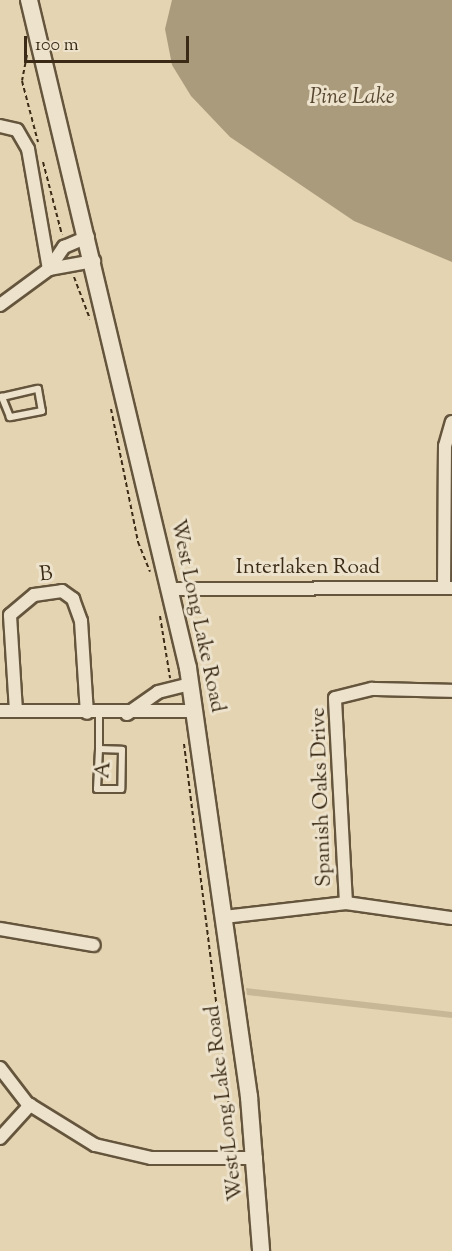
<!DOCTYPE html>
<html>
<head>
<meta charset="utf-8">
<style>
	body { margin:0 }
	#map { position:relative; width:452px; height:1251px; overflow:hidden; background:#e4d4b2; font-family:"Sorts Mill Goudy",serif }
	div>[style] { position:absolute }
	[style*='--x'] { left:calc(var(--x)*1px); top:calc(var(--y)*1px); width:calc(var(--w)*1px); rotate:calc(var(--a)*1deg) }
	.green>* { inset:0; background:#c7b797 }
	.water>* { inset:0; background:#ab9b7d }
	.path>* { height:2px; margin-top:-1px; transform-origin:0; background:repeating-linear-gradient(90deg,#3b2b16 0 4.5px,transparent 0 7.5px) }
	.roads { filter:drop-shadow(2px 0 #65553d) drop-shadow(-2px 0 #65553d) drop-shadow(0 2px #65553d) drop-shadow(0 -2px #65553d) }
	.lane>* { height:6px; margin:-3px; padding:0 3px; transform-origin:3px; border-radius:3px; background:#ede3cd }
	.street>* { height:12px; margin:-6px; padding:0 6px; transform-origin:6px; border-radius:6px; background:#ede3cd }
	.secondary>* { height:16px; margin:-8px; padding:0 8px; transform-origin:8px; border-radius:8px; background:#ede3cd }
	span { translate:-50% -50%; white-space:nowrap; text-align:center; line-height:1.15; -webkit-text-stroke:6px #ede3cd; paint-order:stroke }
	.street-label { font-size:21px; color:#3b2b16 }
	.water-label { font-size:22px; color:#574730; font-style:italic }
	.scale { position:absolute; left:24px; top:36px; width:165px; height:27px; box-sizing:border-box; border:3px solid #3b2b16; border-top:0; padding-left:8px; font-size:18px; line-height:21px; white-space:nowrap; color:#3b2b16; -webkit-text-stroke:4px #ede3cd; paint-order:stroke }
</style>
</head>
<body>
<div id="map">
	<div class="green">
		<div style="clip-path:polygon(246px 988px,452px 1012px,452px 1018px,247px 995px)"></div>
	</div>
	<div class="water">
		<div style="clip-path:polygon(172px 0,452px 0,452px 262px,354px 221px,230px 137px,191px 96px,172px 65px,165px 29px)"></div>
	</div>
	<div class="path">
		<div style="--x:27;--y:55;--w:26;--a:101"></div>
		<div style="--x:22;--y:81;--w:63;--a:75.3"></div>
		<div style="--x:43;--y:162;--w:75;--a:75.4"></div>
		<div style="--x:74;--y:277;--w:45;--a:69.1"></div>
		<div style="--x:111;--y:409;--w:136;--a:78.5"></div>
		<div style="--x:138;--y:542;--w:32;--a:68"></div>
		<div style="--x:160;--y:616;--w:63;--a:80.8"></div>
		<div style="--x:184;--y:744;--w:405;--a:82.9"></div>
		<div style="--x:235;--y:1169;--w:21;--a:73"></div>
	</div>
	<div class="roads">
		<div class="lane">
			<div style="--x:38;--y:389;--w:22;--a:80"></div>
			<div style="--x:42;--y:411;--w:33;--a:169"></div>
			<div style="--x:10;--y:417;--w:22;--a:-112"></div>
			<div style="--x:2;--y:397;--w:37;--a:-13"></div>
			<div style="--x:99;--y:749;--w:23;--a:2"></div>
			<div style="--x:122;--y:750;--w:39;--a:91"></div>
			<div style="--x:121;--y:789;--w:24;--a:180"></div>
			<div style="--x:97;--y:789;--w:40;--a:-87.1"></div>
			<div style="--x:99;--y:749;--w:36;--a:-90"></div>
		</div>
		<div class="street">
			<div style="--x:0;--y:126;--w:17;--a:13"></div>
			<div style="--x:17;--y:130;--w:22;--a:60"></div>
			<div style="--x:28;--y:149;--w:122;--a:80.1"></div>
			<div style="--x:49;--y:269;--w:46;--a:-10.1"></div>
			<div style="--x:0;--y:305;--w:61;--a:-36.3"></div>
			<div style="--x:49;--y:269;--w:27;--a:-56"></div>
			<div style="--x:64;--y:247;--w:26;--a:-23"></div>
			<div style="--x:444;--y:588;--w:142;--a:-89.6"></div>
			<div style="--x:445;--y:446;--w:25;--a:-74"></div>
			<div style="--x:172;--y:589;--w:280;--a:-0.2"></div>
			<div style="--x:0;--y:711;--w:195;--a:0"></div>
			<div style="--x:16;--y:711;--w:96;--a:-93.6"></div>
			<div style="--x:10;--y:615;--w:31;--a:-40"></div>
			<div style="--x:34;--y:595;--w:28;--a:-8"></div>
			<div style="--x:62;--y:591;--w:14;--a:36"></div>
			<div style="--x:73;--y:599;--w:23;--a:70"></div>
			<div style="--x:81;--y:621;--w:92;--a:86.3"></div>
			<div style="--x:127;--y:714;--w:38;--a:-35"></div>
			<div style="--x:158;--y:692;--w:34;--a:-14"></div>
			<div style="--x:346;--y:903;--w:205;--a:-93.1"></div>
			<div style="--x:335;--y:698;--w:38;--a:-14"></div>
			<div style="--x:372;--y:689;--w:80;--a:1.4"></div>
			<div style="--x:224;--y:917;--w:123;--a:-6.5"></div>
			<div style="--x:346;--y:903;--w:107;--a:8.1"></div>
			<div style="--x:0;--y:929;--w:95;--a:9.7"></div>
			<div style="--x:0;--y:1068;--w:44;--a:52.4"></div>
			<div style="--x:27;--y:1103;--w:80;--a:31.7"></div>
			<div style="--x:95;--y:1145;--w:57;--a:13.1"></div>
			<div style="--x:151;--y:1158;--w:105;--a:0"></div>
			<div style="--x:0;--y:1138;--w:45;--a:-47.7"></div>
		</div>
		<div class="secondary">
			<div style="--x:29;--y:0;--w:687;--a:76.61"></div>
			<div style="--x:188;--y:668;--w:433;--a:81.9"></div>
			<div style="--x:249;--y:1097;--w:154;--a:85.5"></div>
		</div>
	</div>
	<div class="street-label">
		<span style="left:308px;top:568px">Interlaken Road</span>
		<span style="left:46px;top:575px;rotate:-6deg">B</span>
		<span style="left:197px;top:616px;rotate:78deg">West Long Lake Road</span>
		<span style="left:104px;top:770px;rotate:-85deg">A</span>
		<span style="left:322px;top:797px;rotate:-92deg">Spanish Oaks Drive</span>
		<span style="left:225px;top:1103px;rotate:-97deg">West Long Lake Road</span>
	</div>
	<div class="water-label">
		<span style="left:352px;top:99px">Pine Lake</span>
	</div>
	<div class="scale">100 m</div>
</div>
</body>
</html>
